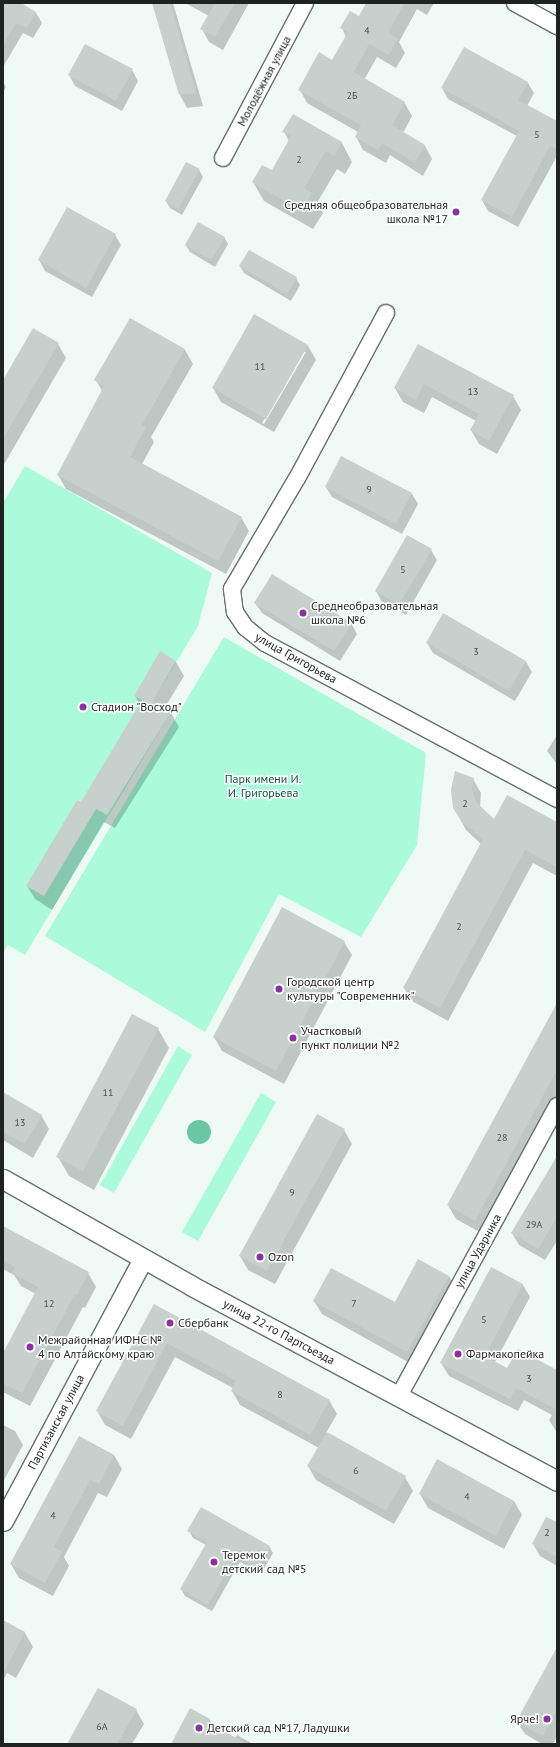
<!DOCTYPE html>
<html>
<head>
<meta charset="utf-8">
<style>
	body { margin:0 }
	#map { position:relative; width:560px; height:1747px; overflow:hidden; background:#eff9f5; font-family:"PT Sans",sans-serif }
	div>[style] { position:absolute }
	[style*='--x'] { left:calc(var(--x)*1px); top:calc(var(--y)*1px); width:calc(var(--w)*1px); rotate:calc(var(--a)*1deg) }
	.green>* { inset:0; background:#abfbdb }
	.water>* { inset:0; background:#6ac6a4 }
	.round { border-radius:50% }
	.shadow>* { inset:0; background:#0003 }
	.building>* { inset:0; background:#c7d0cc }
	.roads { filter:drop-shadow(1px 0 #67706c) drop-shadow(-1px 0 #67706c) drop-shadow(0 1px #67706c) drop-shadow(0 -1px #67706c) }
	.minor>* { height:16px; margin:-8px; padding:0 8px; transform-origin:8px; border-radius:8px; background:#fff }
	.tertiary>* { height:19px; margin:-9.5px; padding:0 9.5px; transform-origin:9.5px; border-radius:9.5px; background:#fff }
	.dots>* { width:11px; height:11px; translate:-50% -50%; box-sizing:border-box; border:2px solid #fff; border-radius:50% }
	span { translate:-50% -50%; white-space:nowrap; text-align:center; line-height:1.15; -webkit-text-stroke:3px #fff; paint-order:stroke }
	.number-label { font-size:10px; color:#484e4b }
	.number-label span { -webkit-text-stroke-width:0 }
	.street-label { font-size:12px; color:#1e2220 }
	.poi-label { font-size:12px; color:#1e2220 }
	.right { translate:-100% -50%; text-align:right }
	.left { translate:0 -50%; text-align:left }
	.park-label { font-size:12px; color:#0a5841 }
	.frame { position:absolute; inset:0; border:4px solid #1e2220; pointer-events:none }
</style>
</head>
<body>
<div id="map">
	<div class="green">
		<div style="clip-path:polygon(25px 466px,212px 573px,198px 626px,153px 701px,171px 712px,25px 955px,8px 945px,3px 953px,3px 503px)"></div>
		<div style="clip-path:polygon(224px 637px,426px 753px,417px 845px,361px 937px,279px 894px,205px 1032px,45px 936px)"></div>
		<div style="clip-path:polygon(178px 1046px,192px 1055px,114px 1193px,100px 1185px)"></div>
		<div style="clip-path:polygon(261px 1093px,276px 1102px,198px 1241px,182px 1232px)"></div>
	</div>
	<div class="water">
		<div class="round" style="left:187px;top:1120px;width:24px;height:24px"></div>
	</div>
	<div class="shadow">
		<div style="clip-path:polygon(3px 3px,18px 3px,36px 13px,42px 23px,33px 38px,23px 33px,3px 67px)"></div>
		<div style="clip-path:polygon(153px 3px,173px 3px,203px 106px,187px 108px,180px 95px)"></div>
		<div style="clip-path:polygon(185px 3px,249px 3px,223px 50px,209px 42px,202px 29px,209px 16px)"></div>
		<div style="clip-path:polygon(367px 3px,434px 3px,427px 15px,417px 9px,399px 42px,405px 53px,396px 68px,377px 57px,364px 80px,404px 102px,412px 116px,403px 133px,425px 146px,432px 159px,423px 176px,390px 155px,386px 163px,363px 150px,356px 137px,358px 132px,307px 103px,300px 90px,332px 61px,346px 37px,342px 28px,359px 18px)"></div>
		<div style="clip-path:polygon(132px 70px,138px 81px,122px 111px,75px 86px,69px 75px)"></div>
		<div style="clip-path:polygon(3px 82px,6px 87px,3px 92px)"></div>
		<div style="clip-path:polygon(528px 83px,534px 93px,527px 106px,557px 123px,557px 156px,518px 227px,488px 211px,482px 200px,517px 136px,448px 99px,442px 88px)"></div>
		<div style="clip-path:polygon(284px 132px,342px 143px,352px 162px,345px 174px,337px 169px,317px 203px,323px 213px,313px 229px,264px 201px,253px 182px,272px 172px,289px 141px)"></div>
		<div style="clip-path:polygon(199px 170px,203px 177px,182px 215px,170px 208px,166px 201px)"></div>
		<div style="clip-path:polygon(68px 208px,115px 235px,121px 245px,92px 297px,45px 271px,39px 260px)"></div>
		<div style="clip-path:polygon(224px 237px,228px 244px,215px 267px,190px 252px,186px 245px)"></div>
		<div style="clip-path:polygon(240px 266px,296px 278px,300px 285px,291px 301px,244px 273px)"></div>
		<div style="clip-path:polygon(evenodd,255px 316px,308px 346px,316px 360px,274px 432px,221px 402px,213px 388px,255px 316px,304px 352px,306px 352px,264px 424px,262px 423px,304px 352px)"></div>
		<div style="clip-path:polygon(131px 319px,185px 350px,193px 364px,151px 437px,154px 442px,142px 464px,241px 517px,249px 531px,226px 574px,66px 489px,58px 475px,102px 391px,96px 380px)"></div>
		<div style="clip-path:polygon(58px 344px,66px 358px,3px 466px,3px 382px)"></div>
		<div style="clip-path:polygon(418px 345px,513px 396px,521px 410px,497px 454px,479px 444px,471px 430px,476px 421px,432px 397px,424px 413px,403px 402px,395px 388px)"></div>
		<div style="clip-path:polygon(326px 487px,412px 494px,418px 504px,402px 534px,332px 497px)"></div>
		<div style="clip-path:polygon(431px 550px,437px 560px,406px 615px,382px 602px,376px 591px)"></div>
		<div style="clip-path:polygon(255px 603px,351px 623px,357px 634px,340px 661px,262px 613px)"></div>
		<div style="clip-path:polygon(443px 614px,526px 662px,532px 672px,515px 701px,433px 653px,427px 643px)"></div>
		<div style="clip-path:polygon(160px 653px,176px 662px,184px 676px,164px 709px,171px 713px,179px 727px,115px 828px,104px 822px,52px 910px,35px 899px,27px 886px,81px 804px,140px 705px,135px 696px)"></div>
		<div style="clip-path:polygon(557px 735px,557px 764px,547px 751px)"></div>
		<div style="clip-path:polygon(473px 779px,481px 793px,480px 807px,494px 821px,557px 824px,557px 876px,533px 863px,448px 1021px,412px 1001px,404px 988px,481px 844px,466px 830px,458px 815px)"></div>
		<div style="clip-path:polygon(344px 942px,352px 955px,284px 1084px,222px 1051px,214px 1037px)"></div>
		<div style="clip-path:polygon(557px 1005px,557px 1098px,483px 1234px,456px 1219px,448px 1205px)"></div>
		<div style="clip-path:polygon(158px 1029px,169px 1048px,94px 1190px,69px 1176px,58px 1157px)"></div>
		<div style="clip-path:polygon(3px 1094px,41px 1115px,49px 1129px,33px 1158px,3px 1140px)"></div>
		<div style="clip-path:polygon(344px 1130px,352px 1144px,275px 1284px,248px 1270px,240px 1256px)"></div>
		<div style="clip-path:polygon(557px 1158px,557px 1241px,545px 1260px,519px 1245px,512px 1233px)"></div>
		<div style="clip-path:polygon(3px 1227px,88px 1273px,96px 1287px,85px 1308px,83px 1307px,30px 1406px,3px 1392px,3px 1355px,36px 1294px,21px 1286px,14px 1275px,3px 1269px)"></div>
		<div style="clip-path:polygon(492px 1268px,523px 1285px,530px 1297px,495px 1362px,508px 1369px,557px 1371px,557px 1433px,549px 1420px,552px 1415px,524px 1400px,518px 1411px,449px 1376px,441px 1363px)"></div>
		<div style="clip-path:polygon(449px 1276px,457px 1290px,415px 1366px,322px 1314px,314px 1301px,395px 1304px)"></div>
		<div style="clip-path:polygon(154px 1306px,329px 1400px,337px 1414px,326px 1433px,405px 1477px,413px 1491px,394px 1524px,316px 1480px,308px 1466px,319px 1448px,240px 1405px,232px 1391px,233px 1388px,175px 1357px,131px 1439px,105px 1425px,97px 1411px)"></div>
		<div style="clip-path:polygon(3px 1425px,15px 1431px,23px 1445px,3px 1482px)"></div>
		<div style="clip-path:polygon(80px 1437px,114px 1455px,122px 1469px,107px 1497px,98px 1493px,64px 1557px,69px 1566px,53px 1596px,19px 1578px,11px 1564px)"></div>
		<div style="clip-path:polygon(420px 1494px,514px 1501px,522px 1515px,504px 1549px,428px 1508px)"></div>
		<div style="clip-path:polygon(557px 1524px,557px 1566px,540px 1556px,533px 1544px)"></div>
		<div style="clip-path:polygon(189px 1531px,269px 1546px,273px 1553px,261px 1574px,240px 1562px,212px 1611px,185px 1596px,181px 1589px,206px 1545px,193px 1538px)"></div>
		<div style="clip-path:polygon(3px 1621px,25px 1633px,33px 1647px,16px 1678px,7px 1673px,3px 1681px)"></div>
		<div style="clip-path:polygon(557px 1649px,557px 1736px,553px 1744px,542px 1744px,525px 1734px,517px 1722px)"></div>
		<div style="clip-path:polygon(136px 1710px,144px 1724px,132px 1744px,68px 1744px)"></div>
		<div style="clip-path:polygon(209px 1719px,213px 1726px,235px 1738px,237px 1735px,253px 1744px,172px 1744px)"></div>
	</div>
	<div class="building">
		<div style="clip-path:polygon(3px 3px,21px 3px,36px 12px,27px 28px,16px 23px,3px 46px)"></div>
		<div style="clip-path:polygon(152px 3px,170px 3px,196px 93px,179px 95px)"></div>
		<div style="clip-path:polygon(215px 3px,235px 3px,215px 37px,200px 29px)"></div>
		<div style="clip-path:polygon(366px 3px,405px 3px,388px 33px,398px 39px,389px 55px,369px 44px,354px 72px,405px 102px,392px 125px,425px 145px,415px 163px,382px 143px,378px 150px,355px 137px,361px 125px,298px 90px,319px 52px,332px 60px,348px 32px,340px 28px,350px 11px,359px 16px)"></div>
		<div style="clip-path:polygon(85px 44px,133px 69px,116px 101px,68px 75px)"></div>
		<div style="clip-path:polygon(464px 47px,528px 82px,518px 100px,557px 121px,557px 149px,550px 146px,512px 217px,481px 200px,519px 131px,441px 88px)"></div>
		<div style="clip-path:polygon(293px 114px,342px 142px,334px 156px,326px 151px,304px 188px,312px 193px,302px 211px,252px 182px,262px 165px,272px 170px,291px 136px,282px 132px)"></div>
		<div style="clip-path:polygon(186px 162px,200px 169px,178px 209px,165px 201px)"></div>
		<div style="clip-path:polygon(67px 207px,116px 234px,86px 288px,38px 260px)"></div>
		<div style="clip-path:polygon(198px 222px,225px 237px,211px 260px,185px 245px)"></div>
		<div style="clip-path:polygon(249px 250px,297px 277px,287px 294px,239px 266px)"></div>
		<div style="clip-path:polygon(254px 314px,308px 345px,266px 419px,212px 388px)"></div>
		<div style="clip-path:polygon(130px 318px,185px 349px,142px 425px,146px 427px,130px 457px,242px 517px,218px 561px,57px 475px,104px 386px,94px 380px)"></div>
		<div style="clip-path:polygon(33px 328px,59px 343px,3px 439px,3px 380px)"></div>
		<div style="clip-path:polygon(418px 344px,514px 395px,489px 441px,470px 430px,479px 414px,424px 384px,416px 400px,394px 388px)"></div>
		<div style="clip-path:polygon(341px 456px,412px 493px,396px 524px,325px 487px)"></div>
		<div style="clip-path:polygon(407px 535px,432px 549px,399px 605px,375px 591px)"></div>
		<div style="clip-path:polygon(272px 574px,352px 623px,334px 651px,254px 603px)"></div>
		<div style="clip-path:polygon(443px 613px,526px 661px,509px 691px,426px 643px)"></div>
		<div style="clip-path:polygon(160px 651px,176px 661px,153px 701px,171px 712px,107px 815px,96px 809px,44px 896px,26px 886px,77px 800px,81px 802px,142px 700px,134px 696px)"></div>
		<div style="clip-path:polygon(455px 771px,474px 778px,472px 789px,476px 802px,494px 819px,507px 795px,557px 822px,557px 867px,525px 850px,440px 1008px,403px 988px,483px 839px,462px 822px,453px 808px,451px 790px)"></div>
		<div style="clip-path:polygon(282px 907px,345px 941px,276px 1071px,213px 1037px)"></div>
		<div style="clip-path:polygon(557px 1003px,557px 1070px,475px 1221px,447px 1205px)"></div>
		<div style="clip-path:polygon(132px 1014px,159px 1028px,83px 1171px,56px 1157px)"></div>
		<div style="clip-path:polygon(3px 1092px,42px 1115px,25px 1144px,3px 1132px)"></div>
		<div style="clip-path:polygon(317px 1114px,345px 1129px,267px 1271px,239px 1256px)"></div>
		<div style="clip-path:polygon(557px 1156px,557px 1217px,538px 1249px,511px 1233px)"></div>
		<div style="clip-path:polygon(3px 1226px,89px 1272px,77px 1295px,75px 1294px,22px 1393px,3px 1383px,3px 1353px,38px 1287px,12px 1273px,15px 1267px,3px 1260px)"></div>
		<div style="clip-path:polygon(418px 1259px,449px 1276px,407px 1352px,313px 1301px,331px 1268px,395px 1302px)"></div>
		<div style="clip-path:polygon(491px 1267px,523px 1284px,485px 1356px,507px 1368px,518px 1349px,557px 1370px,557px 1410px,516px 1388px,510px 1399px,440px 1363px)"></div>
		<div style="clip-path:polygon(154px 1304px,330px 1400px,310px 1435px,231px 1391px,236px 1381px,167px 1343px,123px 1426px,96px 1411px)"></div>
		<div style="clip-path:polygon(327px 1432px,406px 1476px,386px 1511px,307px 1466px)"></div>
		<div style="clip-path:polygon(79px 1436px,114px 1455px,99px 1484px,90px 1480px,54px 1547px,62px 1552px,45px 1583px,10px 1564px)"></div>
		<div style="clip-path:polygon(437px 1459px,514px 1501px,496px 1536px,419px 1494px)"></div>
		<div style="clip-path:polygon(201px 1507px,270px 1546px,257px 1568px,236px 1556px,208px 1605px,180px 1589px,207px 1542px,187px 1531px)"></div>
		<div style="clip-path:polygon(546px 1517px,557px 1522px,557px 1557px,532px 1544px)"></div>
		<div style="clip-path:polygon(3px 1620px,25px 1632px,3px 1674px)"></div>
		<div style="clip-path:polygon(557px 1647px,557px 1710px,543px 1736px,516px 1722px)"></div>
		<div style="clip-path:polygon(98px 1688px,137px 1709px,117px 1744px,67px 1744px)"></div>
		<div style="clip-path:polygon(190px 1708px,210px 1719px,208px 1722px,247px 1744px,171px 1744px)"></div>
	</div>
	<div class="roads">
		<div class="minor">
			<div style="--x:515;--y:3;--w:48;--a:28.7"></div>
			<div style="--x:223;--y:158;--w:175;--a:-62.1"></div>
			<div style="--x:386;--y:313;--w:187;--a:118.3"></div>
			<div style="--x:297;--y:478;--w:129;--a:120.4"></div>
			<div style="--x:232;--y:589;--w:23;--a:83"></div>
			<div style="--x:235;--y:612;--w:18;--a:56"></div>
			<div style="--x:245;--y:627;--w:26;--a:39"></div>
			<div style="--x:265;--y:643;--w:331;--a:28.1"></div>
			<div style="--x:399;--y:1396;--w:330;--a:-61.4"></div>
		</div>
		<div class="tertiary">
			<div style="--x:3;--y:1179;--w:217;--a:29.5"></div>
			<div style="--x:192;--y:1286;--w:414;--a:28.1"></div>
			<div style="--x:3;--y:1521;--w:297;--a:-61.9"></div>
		</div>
	</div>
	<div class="dots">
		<div style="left:456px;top:212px;background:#8732a0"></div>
		<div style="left:303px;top:613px;background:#8732a0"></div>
		<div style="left:83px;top:707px;background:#8732a0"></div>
		<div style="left:279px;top:989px;background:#8732a0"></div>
		<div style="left:293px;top:1038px;background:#8732a0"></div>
		<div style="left:260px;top:1257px;background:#8732a0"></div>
		<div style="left:170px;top:1323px;background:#8732a0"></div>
		<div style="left:30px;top:1347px;background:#8732a0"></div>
		<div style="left:458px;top:1354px;background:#8732a0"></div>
		<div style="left:214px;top:1562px;background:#8732a0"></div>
		<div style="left:547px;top:1719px;background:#8732a0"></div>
		<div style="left:199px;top:1728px;background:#8732a0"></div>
	</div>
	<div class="number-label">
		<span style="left:367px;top:31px">4</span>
		<span style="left:352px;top:96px">2Б</span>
		<span style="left:537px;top:135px">5</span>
		<span style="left:299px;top:160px">2</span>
		<span style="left:260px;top:367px">11</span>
		<span style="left:473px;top:392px">13</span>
		<span style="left:369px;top:490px">9</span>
		<span style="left:403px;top:570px">5</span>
		<span style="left:476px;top:652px">3</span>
		<span style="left:465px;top:804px">2</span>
		<span style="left:459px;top:927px">2</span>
		<span style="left:108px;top:1093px">11</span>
		<span style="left:20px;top:1123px">13</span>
		<span style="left:502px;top:1138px">28</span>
		<span style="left:292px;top:1193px">9</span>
		<span style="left:534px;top:1225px">29А</span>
		<span style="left:49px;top:1304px">12</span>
		<span style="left:354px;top:1304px">7</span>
		<span style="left:484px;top:1320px">5</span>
		<span style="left:529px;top:1379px">3</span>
		<span style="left:280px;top:1395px">8</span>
		<span style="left:356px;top:1471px">6</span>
		<span style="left:467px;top:1497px">4</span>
		<span style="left:53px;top:1516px">4</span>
		<span style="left:547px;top:1533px">2</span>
		<span style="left:102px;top:1727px">6А</span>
	</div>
	<div class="street-label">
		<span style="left:264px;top:81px;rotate:-62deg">Молодёжная улица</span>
		<span style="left:296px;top:658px;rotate:29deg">улица Григорьева</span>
		<span style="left:478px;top:1251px;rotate:-61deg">улица Ударника</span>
		<span style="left:279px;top:1332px;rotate:28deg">улица 22-го Партсъезда</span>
		<span style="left:56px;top:1422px;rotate:-62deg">Партизанская улица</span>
	</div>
	<div class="poi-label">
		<span class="right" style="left:448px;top:212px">Средняя общеобразовательная<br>школа №17</span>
		<span class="left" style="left:311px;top:613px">Среднеобразовательная<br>школа №6</span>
		<span class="left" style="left:91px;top:707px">Стадион "Восход"</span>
		<span class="left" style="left:287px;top:989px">Городской центр<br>культуры "Современник"</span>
		<span class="left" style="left:301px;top:1038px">Участковый<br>пункт полиции №2</span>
		<span class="left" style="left:268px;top:1257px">Ozon</span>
		<span class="left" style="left:178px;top:1323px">Сбербанк</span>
		<span class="left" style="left:38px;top:1347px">Межрайонная ИФНС №<br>4 по Алтайскому краю</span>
		<span class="left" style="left:466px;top:1354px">Фармакопейка</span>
		<span class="left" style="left:222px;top:1562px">Теремок<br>детский сад №5</span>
		<span class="right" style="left:539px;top:1719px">Ярче!</span>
		<span class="left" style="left:207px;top:1728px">Детский сад №17, Ладушки</span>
	</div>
	<div class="park-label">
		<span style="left:263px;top:786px">Парк имени И.<br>И. Григорьева</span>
	</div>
	<div class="frame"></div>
</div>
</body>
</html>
